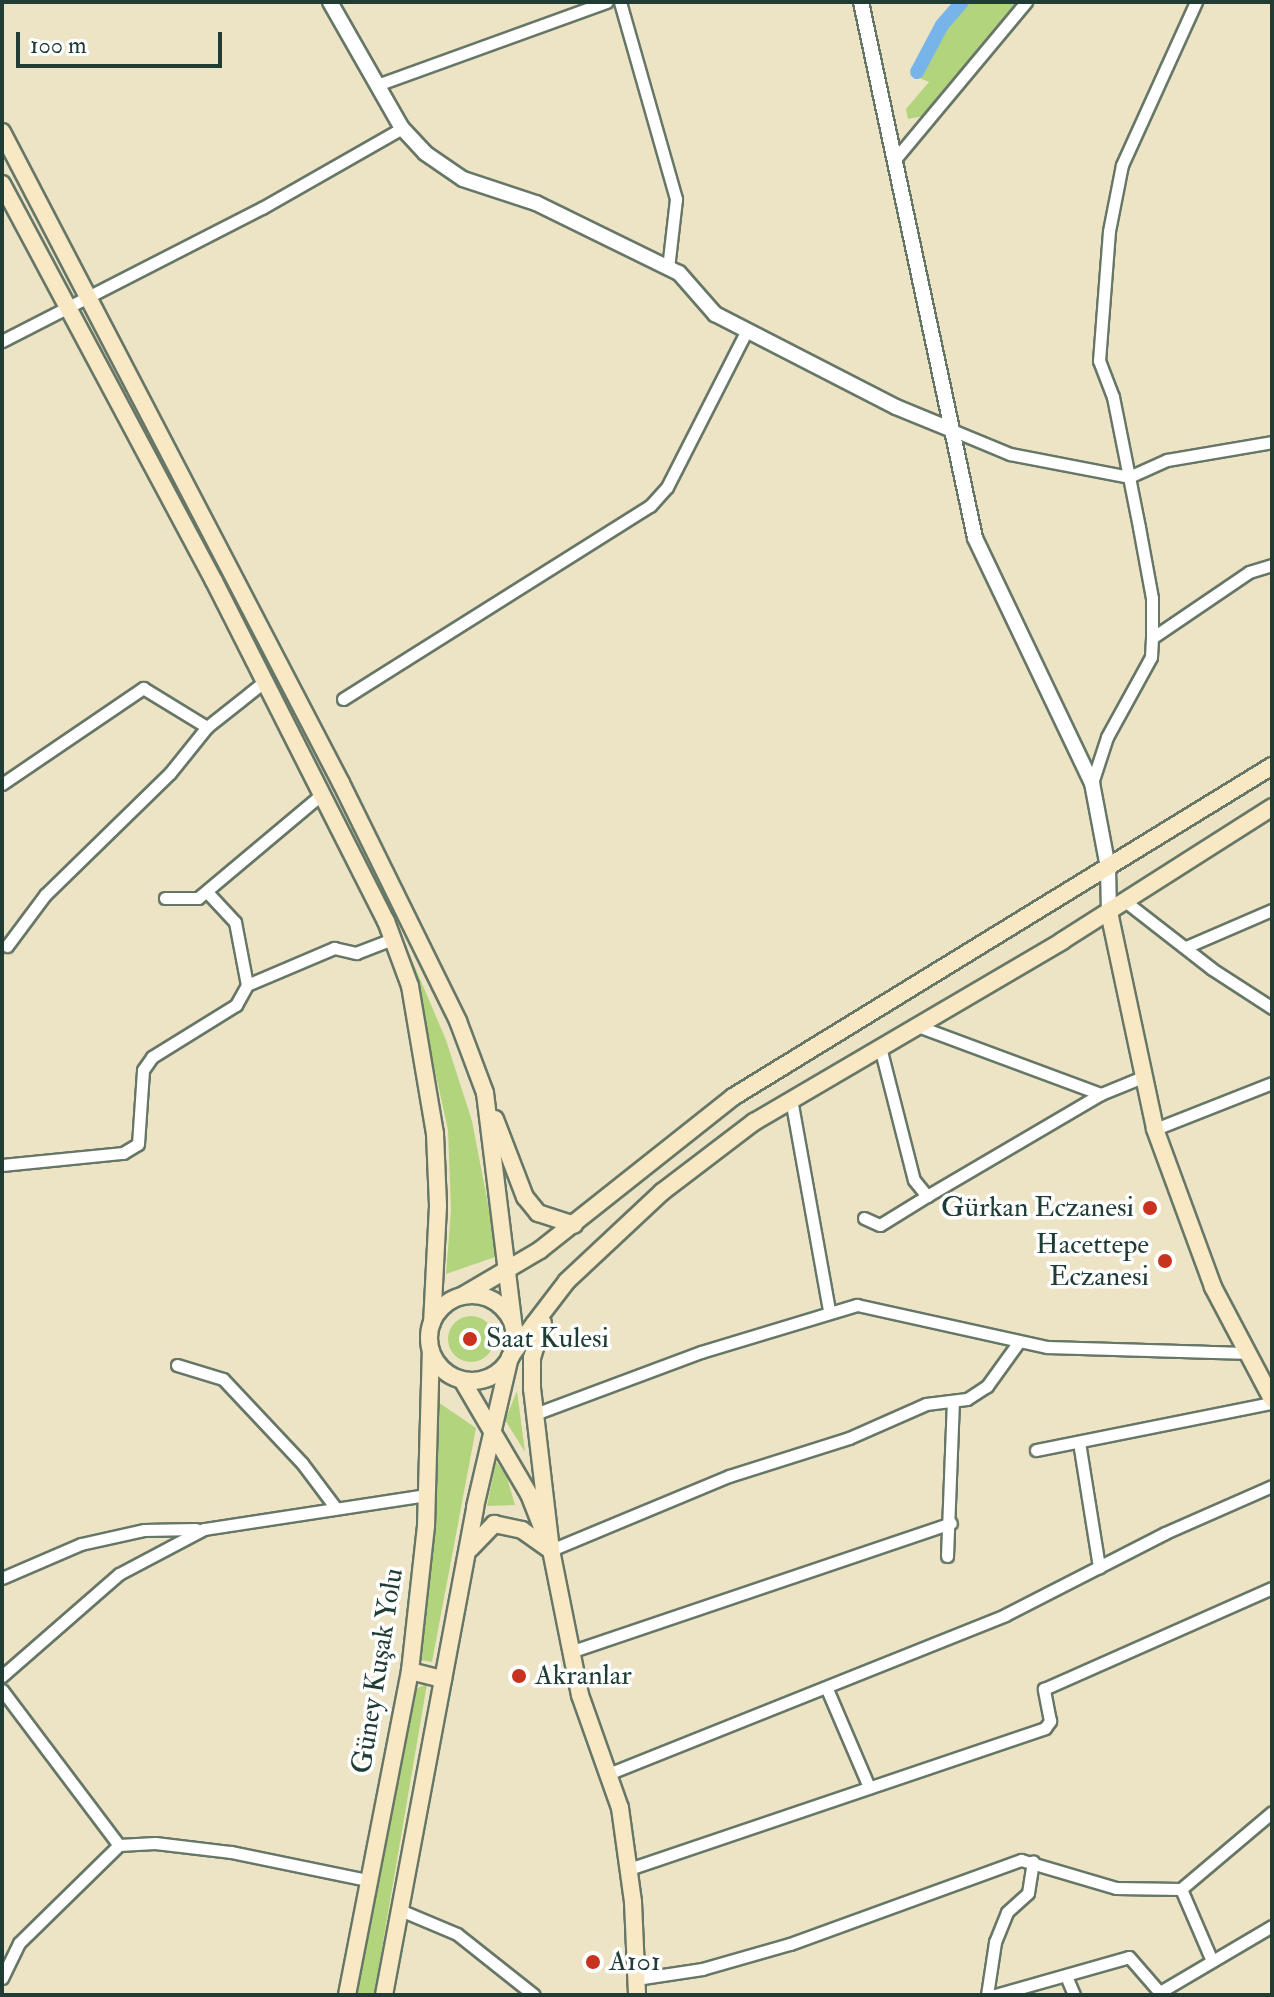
<!DOCTYPE html>
<html>
<head>
<meta charset="utf-8">
<style>
	body { margin:0 }
	#map { position:relative; width:1274px; height:1997px; overflow:hidden; background:#ede4c6; font-family:"IM FELL Double Pica",serif }
	div>[style] { position:absolute }
	[style*='--x'] { left:calc(var(--x)*1px); top:calc(var(--y)*1px); width:calc(var(--w)*1px); rotate:calc(var(--a)*1deg) }
	.green>* { inset:0; background:#b2d47c }
	.round { border-radius:50% }
	.canal>* { height:14px; margin:-7px; padding:0 7px; transform-origin:7px; border-radius:7px; background:#77b4e9 }
	.roads { filter:drop-shadow(2px 0 #677767) drop-shadow(-2px 0 #677767) drop-shadow(0 2px #677767) drop-shadow(0 -2px #677767) }
	.minor>* { height:11px; margin:-5.5px; padding:0 5.5px; transform-origin:5.5px; border-radius:5.5px; background:#fff }
	.tertiary>* { height:14px; margin:-7px; padding:0 7px; transform-origin:7px; border-radius:7px; background:#fff }
	.secondary>* { height:16px; margin:-8px; padding:0 8px; transform-origin:8px; border-radius:8px; background:#f8e8c3 }
	.secondary>.ring { margin:-8px; padding:0; box-sizing:content-box; background:none; border:16px solid #f8e8c3; border-radius:50% }
	.dots>* { width:22px; height:22px; translate:-50% -50%; box-sizing:border-box; border:4px solid #fff; border-radius:50% }
	span { translate:-50% -50%; white-space:nowrap; text-align:center; line-height:1.15; -webkit-text-stroke:7px #fff; paint-order:stroke }
	.poi-label { font-size:28px; color:#1f3d34 }
	.right { translate:-100% -50%; text-align:right }
	.left { translate:0 -50%; text-align:left }
	.street-label { font-size:28px; color:#1f3d34 }
	.frame { position:absolute; inset:0; border:4px solid #1f3d34; pointer-events:none }
	.scale { position:absolute; left:16px; top:32px; width:206px; height:36px; box-sizing:border-box; border:4px solid #1f3d34; border-top:0; padding-left:10px; font-size:24px; line-height:28px; white-space:nowrap; color:#1f3d34; -webkit-text-stroke:6px #fff; paint-order:stroke }
</style>
</head>
<body>
<div id="map">
	<div class="green">
		<div style="clip-path:polygon(958px 2px,1017px 2px,947px 91px,923px 116px,908px 119px,906px 109px,929px 82px,912px 75px,937px 27px)"></div>
		<div style="clip-path:polygon(409px 953px,446px 1040px,472px 1121px,498px 1256px,446px 1274px,451px 1210px,448px 1130px)"></div>
		<div class="round" style="left:448px;top:1316px;width:46px;height:46px"></div>
		<div style="clip-path:polygon(517px 1391px,525px 1452px,505px 1420px)"></div>
		<div style="clip-path:polygon(438px 1402px,476px 1428px,432px 1662px,421px 1660px)"></div>
		<div style="clip-path:polygon(496px 1462px,506px 1474px,515px 1505px,487px 1506px)"></div>
		<div style="clip-path:polygon(427px 1684px,374px 1995px,354px 1995px,413px 1690px)"></div>
	</div>
	<div class="canal">
		<div style="--x:917;--y:72;--w:53;--a:-62"></div>
		<div style="--x:942;--y:25;--w:30;--a:-49"></div>
	</div>
	<div class="roads">
		<div class="minor">
			<div style="--x:620;--y:2;--w:205;--a:74.1"></div>
			<div style="--x:676;--y:199;--w:69;--a:96.6"></div>
			<div style="--x:377;--y:85;--w:244;--a:-19.9"></div>
			<div style="--x:896;--y:158;--w:203;--a:-50.2"></div>
			<div style="--x:2;--y:341;--w:292;--a:-27.1"></div>
			<div style="--x:262;--y:208;--w:161;--a:-29.7"></div>
			<div style="--x:952;--y:430;--w:63;--a:22.5"></div>
			<div style="--x:1010;--y:454;--w:121;--a:10.9"></div>
			<div style="--x:1129;--y:477;--w:42;--a:-24.1"></div>
			<div style="--x:1167;--y:460;--w:107;--a:-9.7"></div>
			<div style="--x:1152;--y:638;--w:117;--a:-34.2"></div>
			<div style="--x:1249;--y:572;--w:24;--a:-17"></div>
			<div style="--x:343;--y:699;--w:363;--a:-32.2"></div>
			<div style="--x:650;--y:506;--w:25;--a:-48"></div>
			<div style="--x:667;--y:487;--w:176;--a:-63"></div>
			<div style="--x:1092;--y:783;--w:48;--a:-71.9"></div>
			<div style="--x:1107;--y:737;--w:91;--a:-61.2"></div>
			<div style="--x:1151;--y:657;--w:19;--a:-87"></div>
			<div style="--x:1152;--y:638;--w:40;--a:-90"></div>
			<div style="--x:1152;--y:598;--w:72;--a:-100.4"></div>
			<div style="--x:1139;--y:527;--w:133;--a:-101.3"></div>
			<div style="--x:1113;--y:397;--w:39;--a:-111"></div>
			<div style="--x:1099;--y:361;--w:130;--a:-85.6"></div>
			<div style="--x:1109;--y:231;--w:67;--a:-78.9"></div>
			<div style="--x:1122;--y:165;--w:179;--a:-65.6"></div>
			<div style="--x:2;--y:784;--w:171;--a:-34.2"></div>
			<div style="--x:143;--y:688;--w:75;--a:31.4"></div>
			<div style="--x:207;--y:892;--w:41;--a:47"></div>
			<div style="--x:235;--y:922;--w:64;--a:79.2"></div>
			<div style="--x:247;--y:985;--w:95;--a:-23"></div>
			<div style="--x:334;--y:948;--w:23;--a:13"></div>
			<div style="--x:356;--y:953;--w:40;--a:-21"></div>
			<div style="--x:165;--y:898;--w:33;--a:0"></div>
			<div style="--x:198;--y:898;--w:162;--a:-40"></div>
			<div style="--x:1126;--y:902;--w:109;--a:37.9"></div>
			<div style="--x:1212;--y:969;--w:72;--a:33"></div>
			<div style="--x:7;--y:946;--w:64;--a:-53.3"></div>
			<div style="--x:45;--y:895;--w:175;--a:-44.3"></div>
			<div style="--x:170;--y:773;--w:59;--a:-51.2"></div>
			<div style="--x:207;--y:727;--w:74;--a:-38.4"></div>
			<div style="--x:1186;--y:947;--w:94;--a:-23.3"></div>
			<div style="--x:915;--y:1025;--w:198;--a:20.4"></div>
			<div style="--x:880;--y:1047;--w:137;--a:75.7"></div>
			<div style="--x:914;--y:1180;--w:21;--a:51"></div>
			<div style="--x:927;--y:1196;--w:202;--a:-30.4"></div>
			<div style="--x:1101;--y:1094;--w:42;--a:-22.3"></div>
			<div style="--x:791;--y:1099;--w:214;--a:79.8"></div>
			<div style="--x:1155;--y:1129;--w:126;--a:-21.5"></div>
			<div style="--x:2;--y:1165;--w:122;--a:-5.7"></div>
			<div style="--x:123;--y:1153;--w:17;--a:-31"></div>
			<div style="--x:138;--y:1144;--w:74;--a:-86.1"></div>
			<div style="--x:143;--y:1070;--w:16;--a:-55"></div>
			<div style="--x:152;--y:1057;--w:99;--a:-31.8"></div>
			<div style="--x:236;--y:1005;--w:23;--a:-61"></div>
			<div style="--x:864;--y:1218;--w:17;--a:24"></div>
			<div style="--x:880;--y:1225;--w:55;--a:-31.7"></div>
			<div style="--x:177;--y:1365;--w:48;--a:16.9"></div>
			<div style="--x:223;--y:1379;--w:115;--a:46.8"></div>
			<div style="--x:302;--y:1463;--w:55;--a:53.1"></div>
			<div style="--x:535;--y:1414;--w:177;--a:-20.5"></div>
			<div style="--x:701;--y:1352;--w:163;--a:-16.8"></div>
			<div style="--x:857;--y:1305;--w:195;--a:12.5"></div>
			<div style="--x:1047;--y:1347;--w:198;--a:1.7"></div>
			<div style="--x:1079;--y:1442;--w:127;--a:80.9"></div>
			<div style="--x:1036;--y:1450;--w:241;--a:-11.3"></div>
			<div style="--x:551;--y:1550;--w:193;--a:-22.6"></div>
			<div style="--x:729;--y:1476;--w:126;--a:-17.6"></div>
			<div style="--x:849;--y:1438;--w:84;--a:-23.8"></div>
			<div style="--x:926;--y:1404;--w:41;--a:-7"></div>
			<div style="--x:967;--y:1399;--w:24;--a:-33"></div>
			<div style="--x:987;--y:1386;--w:53;--a:-54.2"></div>
			<div style="--x:947;--y:1556;--w:155;--a:-87.8"></div>
			<div style="--x:2;--y:1578;--w:86;--a:-23.3"></div>
			<div style="--x:81;--y:1544;--w:65;--a:-12.5"></div>
			<div style="--x:144;--y:1530;--w:52;--a:-1.1"></div>
			<div style="--x:570;--y:1652;--w:402;--a:-18.7"></div>
			<div style="--x:2;--y:1676;--w:155;--a:-41.1"></div>
			<div style="--x:119;--y:1574;--w:96;--a:-27.9"></div>
			<div style="--x:204;--y:1529;--w:226;--a:-8.7"></div>
			<div style="--x:827;--y:1689;--w:107;--a:66.8"></div>
			<div style="--x:2;--y:1690;--w:194;--a:53"></div>
			<div style="--x:608;--y:1774;--w:428;--a:-21.8"></div>
			<div style="--x:1005;--y:1615;--w:180;--a:-27.1"></div>
			<div style="--x:1165;--y:1533;--w:117;--a:-23.7"></div>
			<div style="--x:629;--y:1869;--w:439;--a:-18.7"></div>
			<div style="--x:1045;--y:1728;--w:9;--a:-54"></div>
			<div style="--x:1050;--y:1721;--w:33;--a:-101"></div>
			<div style="--x:1044;--y:1689;--w:249;--a:-23.9"></div>
			<div style="--x:1181;--y:1889;--w:78;--a:66.7"></div>
			<div style="--x:400;--y:1910;--w:62;--a:22.8"></div>
			<div style="--x:457;--y:1934;--w:98;--a:38.4"></div>
			<div style="--x:1066;--y:1976;--w:21;--a:67"></div>
			<div style="--x:2;--y:1978;--w:39;--a:-64"></div>
			<div style="--x:19;--y:1943;--w:140;--a:-44.4"></div>
			<div style="--x:119;--y:1845;--w:36;--a:-3"></div>
			<div style="--x:155;--y:1843;--w:77;--a:6.8"></div>
			<div style="--x:231;--y:1852;--w:139;--a:11.6"></div>
			<div style="--x:636;--y:1979;--w:67;--a:-8.6"></div>
			<div style="--x:702;--y:1969;--w:91;--a:-15.9"></div>
			<div style="--x:790;--y:1944;--w:246;--a:-20"></div>
			<div style="--x:1021;--y:1860;--w:99;--a:16.4"></div>
			<div style="--x:1116;--y:1888;--w:65;--a:0.9"></div>
			<div style="--x:1181;--y:1889;--w:119;--a:-40.2"></div>
			<div style="--x:1160;--y:1992;--w:130;--a:-30.5"></div>
			<div style="--x:987;--y:1995;--w:54;--a:-81.4"></div>
			<div style="--x:995;--y:1942;--w:32;--a:-68"></div>
			<div style="--x:1007;--y:1912;--w:28;--a:-42"></div>
			<div style="--x:1028;--y:1893;--w:32;--a:-81"></div>
			<div style="--x:995;--y:1995;--w:139;--a:-15.8"></div>
			<div style="--x:1129;--y:1957;--w:50;--a:49"></div>
		</div>
		<div class="tertiary">
			<div style="--x:330;--y:2;--w:145;--a:60.3"></div>
			<div style="--x:402;--y:128;--w:34;--a:47"></div>
			<div style="--x:425;--y:153;--w:46;--a:34.4"></div>
			<div style="--x:463;--y:179;--w:77;--a:18.2"></div>
			<div style="--x:536;--y:203;--w:159;--a:26.1"></div>
			<div style="--x:679;--y:273;--w:55;--a:48.7"></div>
			<div style="--x:715;--y:314;--w:203;--a:27.2"></div>
			<div style="--x:896;--y:407;--w:61;--a:22.3"></div>
			<div style="--x:861;--y:2;--w:548;--a:77.99"></div>
			<div style="--x:975;--y:538;--w:272;--a:64.5"></div>
			<div style="--x:1092;--y:783;--w:86;--a:79.3"></div>
			<div style="--x:1108;--y:868;--w:44;--a:88.7"></div>
		</div>
		<div class="secondary">
			<div style="--x:2;--y:132;--w:734;--a:62.49"></div>
			<div style="--x:341;--y:783;--w:265;--a:63.8"></div>
			<div style="--x:458;--y:1021;--w:77;--a:69.4"></div>
			<div style="--x:485;--y:1093;--w:239;--a:83"></div>
			<div style="--x:2;--y:184;--w:450;--a:61.9"></div>
			<div style="--x:214;--y:581;--w:381;--a:63.2"></div>
			<div style="--x:386;--y:921;--w:69;--a:69.7"></div>
			<div style="--x:410;--y:986;--w:150;--a:80.4"></div>
			<div style="--x:435;--y:1134;--w:72;--a:87.6"></div>
			<div style="--x:438;--y:1206;--w:117;--a:92.9"></div>
			<div style="--x:1109;--y:912;--w:222;--a:78"></div>
			<div style="--x:1155;--y:1129;--w:168;--a:69.8"></div>
			<div style="--x:1213;--y:1287;--w:127;--a:62.2"></div>
			<div style="--x:495;--y:1119;--w:84;--a:69"></div>
			<div style="--x:525;--y:1197;--w:21;--a:51"></div>
			<div style="--x:538;--y:1213;--w:38;--a:18"></div>
			<div class="ring" style="left:429px;top:1295px;width:70px;height:70px"></div>
			<div style="--x:462;--y:1296;--w:91;--a:-30.5"></div>
			<div style="--x:540;--y:1250;--w:246;--a:-38.4"></div>
			<div style="--x:733;--y:1097;--w:633;--a:-31.55"></div>
			<div style="--x:462;--y:1380;--w:132;--a:59.6"></div>
			<div style="--x:529;--y:1494;--w:60;--a:68.6"></div>
			<div style="--x:551;--y:1550;--w:162;--a:-96.7"></div>
			<div style="--x:532;--y:1389;--w:31;--a:-90"></div>
			<div style="--x:532;--y:1358;--w:37;--a:-73"></div>
			<div style="--x:470;--y:1549;--w:35;--a:-46"></div>
			<div style="--x:494;--y:1524;--w:29;--a:12"></div>
			<div style="--x:522;--y:1530;--w:35;--a:35"></div>
			<div style="--x:551;--y:1550;--w:148;--a:78.7"></div>
			<div style="--x:580;--y:1695;--w:120;--a:70.5"></div>
			<div style="--x:620;--y:1808;--w:95;--a:82.1"></div>
			<div style="--x:633;--y:1902;--w:93;--a:87.5"></div>
			<div style="--x:410;--y:1671;--w:34;--a:14"></div>
			<div style="--x:347;--y:1995;--w:330;--a:-79"></div>
			<div style="--x:410;--y:1671;--w:146;--a:-83.7"></div>
			<div style="--x:426;--y:1526;--w:175;--a:-88.4"></div>
			<div style="--x:384;--y:1995;--w:496;--a:-79.4"></div>
			<div style="--x:475;--y:1507;--w:154;--a:-76.9"></div>
			<div style="--x:510;--y:1357;--w:41;--a:-54"></div>
			<div style="--x:534;--y:1324;--w:54;--a:-52.5"></div>
			<div style="--x:567;--y:1281;--w:130;--a:-43.1"></div>
			<div style="--x:662;--y:1192;--w:116;--a:-37.3"></div>
			<div style="--x:754;--y:1122;--w:357;--a:-30.4"></div>
			<div style="--x:1062;--y:941;--w:249;--a:-32.5"></div>
		</div>
	</div>
	<div class="dots">
		<div style="left:1150px;top:1208px;background:#c8321e"></div>
		<div style="left:1165px;top:1261px;background:#c8321e"></div>
		<div style="left:470px;top:1339px;background:#c8321e"></div>
		<div style="left:519px;top:1676px;background:#c8321e"></div>
		<div style="left:593px;top:1962px;background:#c8321e"></div>
	</div>
	<div class="poi-label">
		<span class="right" style="left:1134px;top:1208px">Gürkan Eczanesi</span>
		<span class="right" style="left:1149px;top:1261px">Hacettepe<br>Eczanesi</span>
		<span class="left" style="left:486px;top:1339px">Saat Kulesi</span>
		<span class="left" style="left:535px;top:1676px">Akranlar</span>
		<span class="left" style="left:609px;top:1962px">A101</span>
	</div>
	<div class="street-label">
		<span style="left:378px;top:1671px;rotate:-81deg">Güney Kuşak Yolu</span>
	</div>
	<div class="frame"></div>
	<div class="scale">100 m</div>
</div>
</body>
</html>
